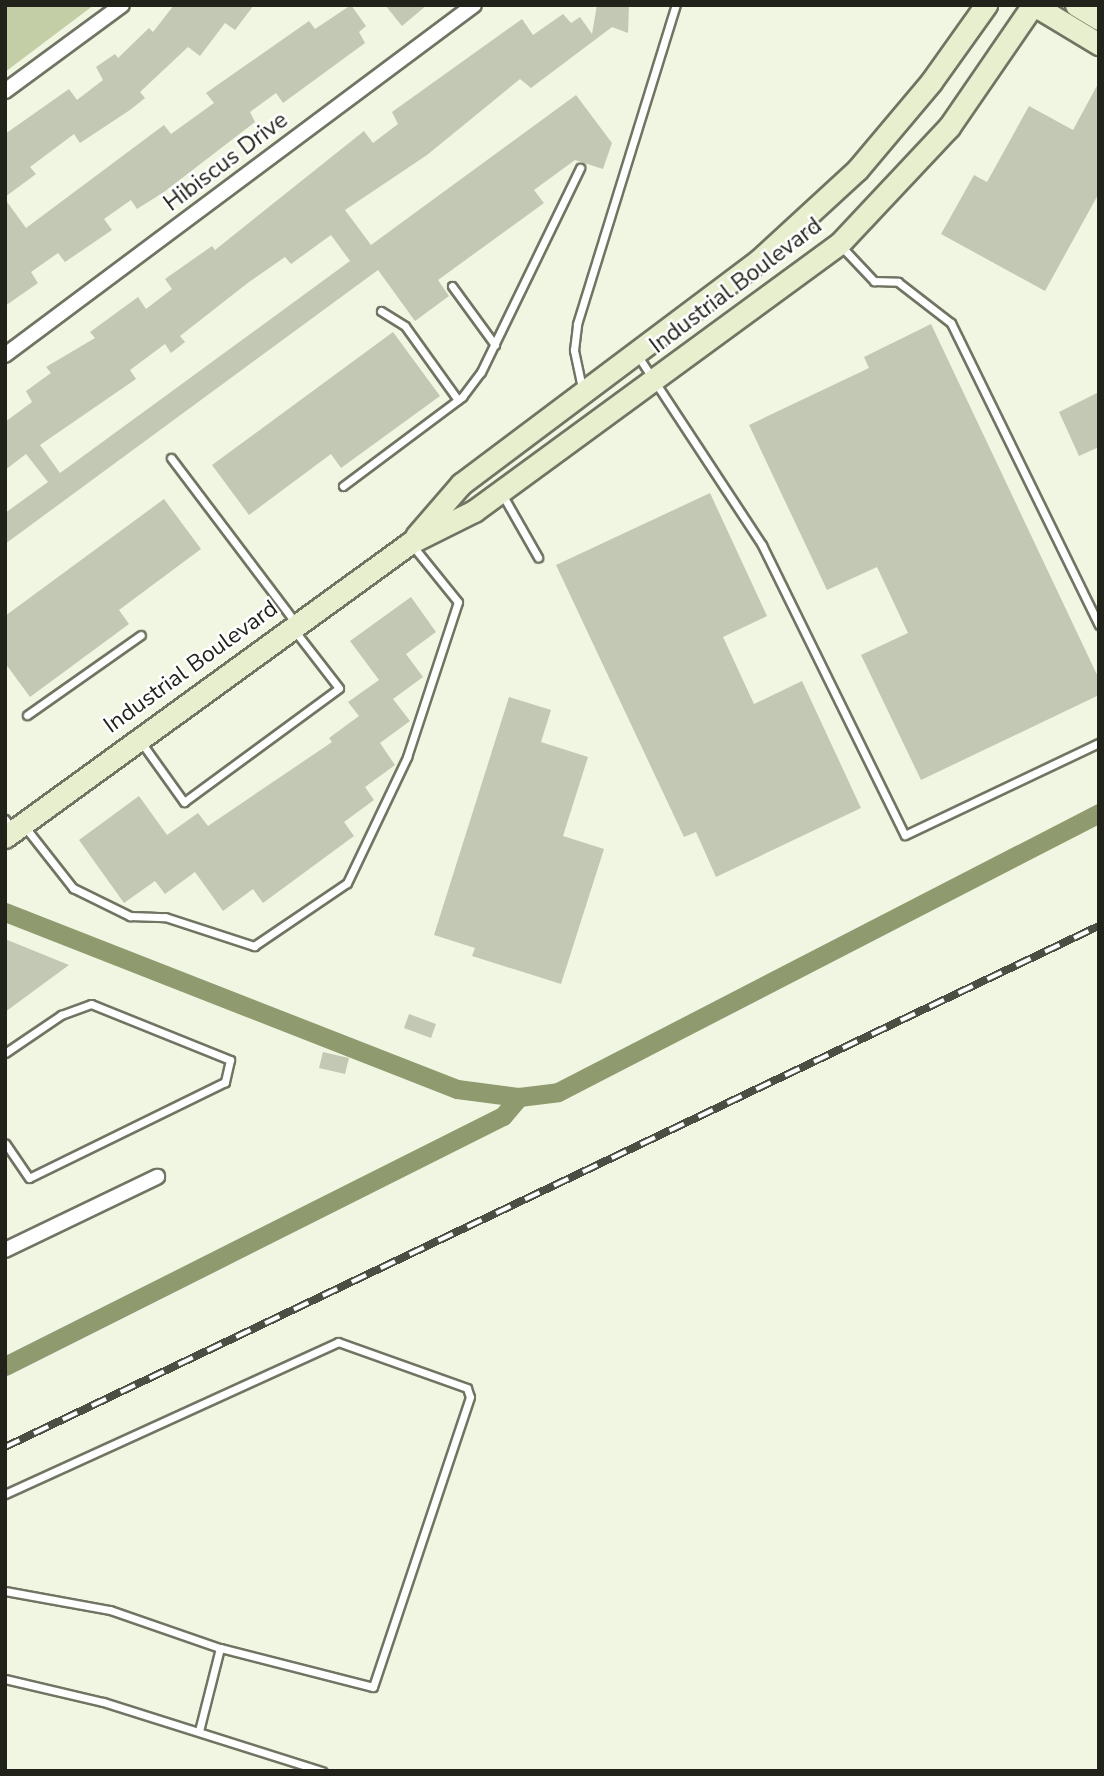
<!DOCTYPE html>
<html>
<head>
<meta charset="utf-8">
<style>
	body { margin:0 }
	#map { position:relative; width:1104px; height:1776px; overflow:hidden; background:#f0f6e1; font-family:"Nunito Sans",sans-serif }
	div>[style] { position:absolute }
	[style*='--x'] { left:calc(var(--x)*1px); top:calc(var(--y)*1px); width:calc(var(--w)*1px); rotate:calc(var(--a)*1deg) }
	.green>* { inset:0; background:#c3cea6 }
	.canal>* { height:19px; margin:-9.5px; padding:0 9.5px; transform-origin:9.5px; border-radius:9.5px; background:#8f9a6f }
	.building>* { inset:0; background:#c2c8b4 }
	.roads { filter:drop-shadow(2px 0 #707563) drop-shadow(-2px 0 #707563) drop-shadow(0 2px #707563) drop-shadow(0 -2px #707563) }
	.lane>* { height:7px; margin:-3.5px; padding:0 3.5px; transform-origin:3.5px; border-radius:3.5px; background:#fff }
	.street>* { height:14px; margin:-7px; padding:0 7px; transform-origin:7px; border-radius:7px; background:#fff }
	.secondary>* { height:21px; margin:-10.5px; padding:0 10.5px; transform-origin:10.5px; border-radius:10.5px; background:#e8efce }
	.rail>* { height:8px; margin-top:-4px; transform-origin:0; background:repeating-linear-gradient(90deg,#fff 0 16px,#4b4e43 0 32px); box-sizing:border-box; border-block:2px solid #4b4e43 }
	span { translate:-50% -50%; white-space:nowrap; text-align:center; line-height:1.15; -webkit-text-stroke:5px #fff; paint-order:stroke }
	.street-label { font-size:23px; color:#21231b }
	.frame { position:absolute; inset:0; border:7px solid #21231b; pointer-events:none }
</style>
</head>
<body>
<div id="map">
	<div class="green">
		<div style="clip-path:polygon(5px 5px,94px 5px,5px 72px)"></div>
	</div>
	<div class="canal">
		<div style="--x:5;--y:912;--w:485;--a:21.4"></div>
		<div style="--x:457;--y:1089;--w:63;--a:7.4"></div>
		<div style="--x:519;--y:1097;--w:39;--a:-7"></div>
		<div style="--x:558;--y:1092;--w:609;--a:-27.28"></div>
		<div style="--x:5;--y:1366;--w:557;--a:-26.66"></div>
		<div style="--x:503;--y:1116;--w:25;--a:-50"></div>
	</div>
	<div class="building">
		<div style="clip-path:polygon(174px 5px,254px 5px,235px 30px,225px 23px,200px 56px,188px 47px,140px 92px,145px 98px,130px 110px,80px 143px,74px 134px,30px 167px,36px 174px,5px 197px,5px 134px,69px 89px,77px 100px,103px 80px,96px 67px,115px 54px,118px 58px,149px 28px,153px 32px)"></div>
		<div style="clip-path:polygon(351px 5px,366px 26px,359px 32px,365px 43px,283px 103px,276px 93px,250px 112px,255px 122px,164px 192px,137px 209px,131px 200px,104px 219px,112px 230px,65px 262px,58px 253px,31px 272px,38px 283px,5px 306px,5px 199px,26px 228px,164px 125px,171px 134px,214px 103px,206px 93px,309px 21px,315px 29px)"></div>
		<div style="clip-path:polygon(385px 5px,427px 5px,402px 26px)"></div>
		<div style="clip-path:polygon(evenodd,597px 5px,629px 5px,628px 33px,612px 27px,531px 88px,520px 79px,427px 155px,345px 210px,371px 245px,576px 95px,612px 143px,603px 169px,575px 160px,534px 190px,544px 203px,438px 280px,449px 296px,415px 321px,378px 270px,5px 544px,5px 513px,48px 482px,26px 454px,5px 470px,5px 422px,32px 402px,26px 391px,51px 373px,46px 367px,95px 338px,90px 332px,138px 297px,146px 309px,172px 289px,165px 279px,212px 246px,215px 250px,364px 131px,373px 143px,398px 124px,392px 112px,522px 19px,533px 35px,563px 14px,571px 23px,580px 17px,592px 34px,597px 5px,331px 235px,350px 261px,60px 473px,40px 445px,136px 379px,130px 370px,165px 344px,171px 353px,185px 342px,180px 336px,249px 282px,285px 257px,291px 264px,331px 235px)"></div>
		<div style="clip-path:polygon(1099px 82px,1099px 193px,1045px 291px,941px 234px,974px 175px,987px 182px,1029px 106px,1073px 130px)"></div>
		<div style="clip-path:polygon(931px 324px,1099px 679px,1099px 695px,921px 780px,861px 655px,908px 633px,877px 567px,827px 590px,749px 425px,869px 368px,864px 357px)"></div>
		<div style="clip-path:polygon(393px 332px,440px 396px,341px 468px,331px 454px,249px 515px,212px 465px)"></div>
		<div style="clip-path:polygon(1099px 392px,1099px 447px,1079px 456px,1059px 412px)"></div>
		<div style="clip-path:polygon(710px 493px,767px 616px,723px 637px,754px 704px,802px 681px,861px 808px,716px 877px,696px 832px,684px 837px,556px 565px)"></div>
		<div style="clip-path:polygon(164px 499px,201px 549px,119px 610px,129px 624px,30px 697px,5px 663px,5px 616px)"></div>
		<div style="clip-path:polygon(411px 597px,436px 632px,406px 654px,423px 677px,393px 699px,410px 721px,380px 743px,395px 765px,365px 787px,374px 800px,344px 822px,354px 836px,263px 903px,253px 889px,223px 911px,195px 872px,165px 894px,155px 881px,124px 903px,79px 840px,139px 796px,167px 835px,198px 813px,208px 826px,332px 742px,329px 738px,359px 716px,348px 702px,379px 680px,350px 641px)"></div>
		<div style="clip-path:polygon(509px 697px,551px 710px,541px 742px,588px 757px,563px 836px,604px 849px,561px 984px,472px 956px,475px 948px,434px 935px)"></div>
		<div style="clip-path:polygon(5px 939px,69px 965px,5px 1012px)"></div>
		<div style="clip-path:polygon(409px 1014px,436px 1024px,431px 1038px,404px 1028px)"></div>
		<div style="clip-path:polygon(323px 1052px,349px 1058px,345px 1074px,319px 1068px)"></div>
	</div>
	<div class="roads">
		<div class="lane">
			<div style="--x:840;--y:245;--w:50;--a:46.6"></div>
			<div style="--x:874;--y:281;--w:24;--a:2"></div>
			<div style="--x:898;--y:282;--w:67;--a:37.7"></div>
			<div style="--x:951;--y:323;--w:336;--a:63.9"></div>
			<div style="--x:452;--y:286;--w:73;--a:53.9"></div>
			<div style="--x:381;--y:311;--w:28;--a:32"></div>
			<div style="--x:405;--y:326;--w:91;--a:54.4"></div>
			<div style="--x:638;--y:356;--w:226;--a:56.7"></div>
			<div style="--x:762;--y:545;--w:323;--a:63.8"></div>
			<div style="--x:905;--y:835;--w:215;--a:-25.4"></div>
			<div style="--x:582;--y:388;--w:39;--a:-102"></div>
			<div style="--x:574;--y:350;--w:26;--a:-83"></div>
			<div style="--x:577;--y:324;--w:334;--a:-72.8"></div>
			<div style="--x:171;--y:458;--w:206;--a:52.9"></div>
			<div style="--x:343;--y:486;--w:149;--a:-36.8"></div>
			<div style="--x:462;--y:397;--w:31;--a:-53"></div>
			<div style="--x:481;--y:372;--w:227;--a:-64.1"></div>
			<div style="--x:502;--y:494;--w:73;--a:60.3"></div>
			<div style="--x:27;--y:715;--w:139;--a:-35.1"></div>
			<div style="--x:141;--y:742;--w:74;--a:54.4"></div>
			<div style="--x:184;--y:802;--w:192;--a:-36.3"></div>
			<div style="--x:339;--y:688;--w:72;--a:-127.7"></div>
			<div style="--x:5;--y:819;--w:14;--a:54"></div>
			<div style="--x:25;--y:827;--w:78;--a:51.8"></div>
			<div style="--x:73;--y:888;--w:64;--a:26.2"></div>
			<div style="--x:130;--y:916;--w:35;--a:2"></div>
			<div style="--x:165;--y:917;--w:94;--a:18"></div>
			<div style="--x:254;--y:946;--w:112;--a:-34.1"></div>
			<div style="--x:347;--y:883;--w:140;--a:-64.5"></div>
			<div style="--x:407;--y:757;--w:163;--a:-71.8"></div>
			<div style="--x:458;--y:602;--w:73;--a:-128.9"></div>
			<div style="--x:5;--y:1053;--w:68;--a:-34.2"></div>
			<div style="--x:61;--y:1015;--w:32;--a:-20"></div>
			<div style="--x:91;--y:1004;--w:150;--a:21.9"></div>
			<div style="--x:230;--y:1060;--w:23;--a:103"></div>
			<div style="--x:225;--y:1082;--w:218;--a:153.9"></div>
			<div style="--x:29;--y:1178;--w:42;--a:-124.4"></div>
			<div style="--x:5;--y:1494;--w:366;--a:-24.5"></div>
			<div style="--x:338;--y:1342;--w:137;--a:19.6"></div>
			<div style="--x:467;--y:1388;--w:9;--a:72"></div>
			<div style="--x:470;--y:1397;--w:306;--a:108.5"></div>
			<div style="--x:373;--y:1687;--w:158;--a:-165.7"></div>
			<div style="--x:220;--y:1648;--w:86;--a:104.2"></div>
			<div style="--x:5;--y:1591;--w:107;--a:10.3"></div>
			<div style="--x:110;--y:1610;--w:116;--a:19.1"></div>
			<div style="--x:5;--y:1679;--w:101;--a:13.2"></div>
			<div style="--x:103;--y:1702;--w:230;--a:17.5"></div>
		</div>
		<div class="street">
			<div style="--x:5;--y:91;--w:145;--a:-36.3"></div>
			<div style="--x:5;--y:355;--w:585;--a:-36.73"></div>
			<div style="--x:5;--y:1250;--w:169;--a:-25.7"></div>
		</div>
		<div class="secondary">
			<div style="--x:1034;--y:5;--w:76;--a:31"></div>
			<div style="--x:1076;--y:5;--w:27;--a:31"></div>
			<div style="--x:416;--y:536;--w:69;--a:-49.1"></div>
			<div style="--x:461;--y:484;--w:373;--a:-36.9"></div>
			<div style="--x:759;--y:260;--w:133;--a:-42.6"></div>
			<div style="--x:857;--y:170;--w:115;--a:-49.9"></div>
			<div style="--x:931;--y:82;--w:95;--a:-54.5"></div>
			<div style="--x:5;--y:837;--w:500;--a:-35.98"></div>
			<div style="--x:410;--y:543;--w:72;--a:-26.6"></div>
			<div style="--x:474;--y:511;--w:452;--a:-36.2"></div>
			<div style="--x:839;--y:244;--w:161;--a:-46.8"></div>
			<div style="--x:949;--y:127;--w:148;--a:-55.5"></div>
		</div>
	</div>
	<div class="rail">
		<div style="--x:5;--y:1447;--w:1212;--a:-25.47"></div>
	</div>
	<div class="street-label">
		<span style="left:226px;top:162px;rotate:-37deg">Hibiscus Drive</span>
		<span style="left:736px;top:286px;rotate:-37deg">Industrial Boulevard</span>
		<span style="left:191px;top:667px;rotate:-36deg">Industrial Boulevard</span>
	</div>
	<div class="frame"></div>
</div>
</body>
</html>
